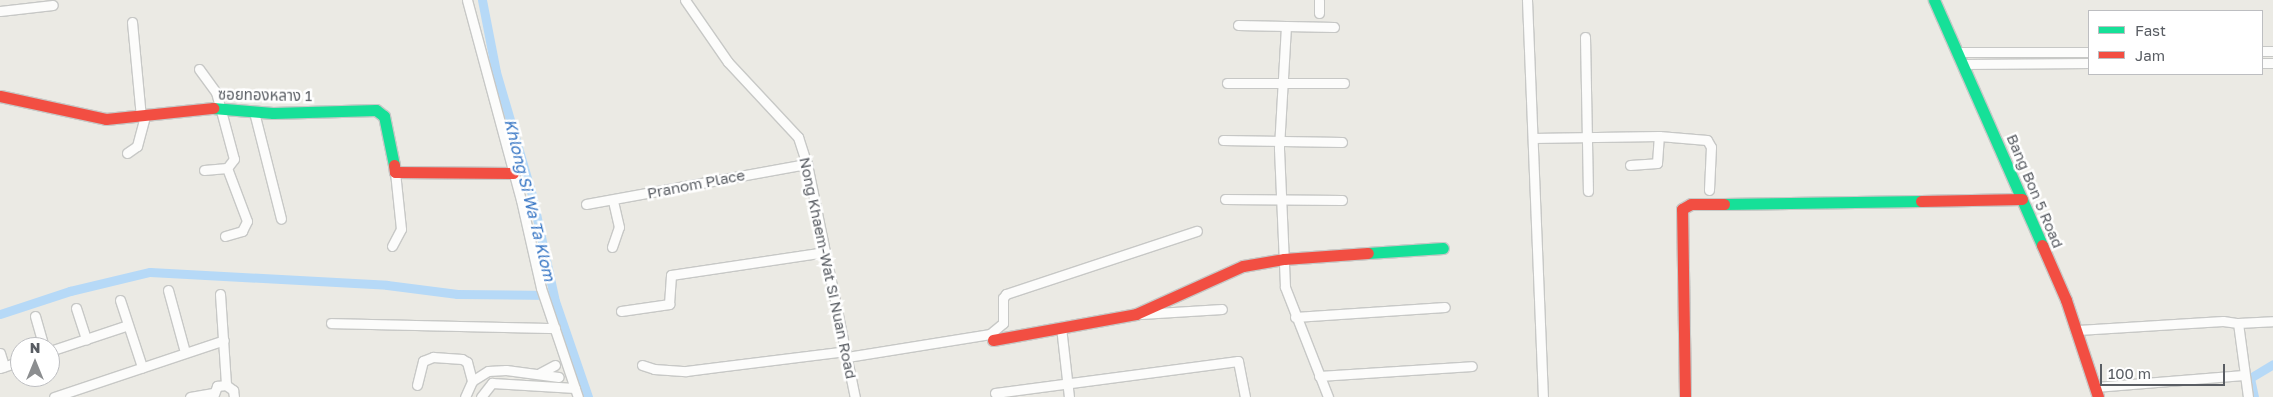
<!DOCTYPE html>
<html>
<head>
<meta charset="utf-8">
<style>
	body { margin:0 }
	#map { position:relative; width:2273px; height:397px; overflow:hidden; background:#ebeae4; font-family:"Golos Text","Noto Sans Thai",sans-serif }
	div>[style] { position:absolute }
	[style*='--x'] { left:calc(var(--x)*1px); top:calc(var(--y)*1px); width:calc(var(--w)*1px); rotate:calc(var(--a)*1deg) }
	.canal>* { height:9px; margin:-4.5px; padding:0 4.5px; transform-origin:4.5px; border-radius:4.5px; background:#b6d9f7 }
	.roads { filter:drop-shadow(1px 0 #c7c8c6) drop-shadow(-1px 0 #c7c8c6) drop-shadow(0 1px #c7c8c6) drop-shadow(0 -1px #c7c8c6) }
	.street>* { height:9px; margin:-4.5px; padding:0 4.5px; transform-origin:4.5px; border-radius:4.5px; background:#fcfcfb }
	.fast>* { height:11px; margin:-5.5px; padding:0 5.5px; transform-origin:5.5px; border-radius:5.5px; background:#16e098 }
	.jam>* { height:11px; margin:-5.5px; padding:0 5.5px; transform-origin:5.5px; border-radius:5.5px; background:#f24e42 }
	span { translate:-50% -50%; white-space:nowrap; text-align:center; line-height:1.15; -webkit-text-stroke:5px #fff; paint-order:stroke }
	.street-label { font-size:15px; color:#595d63 }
	.water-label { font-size:16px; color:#3675c4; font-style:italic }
	.legend { position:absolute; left:2088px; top:10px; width:175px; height:65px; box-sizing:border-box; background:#fff; border:1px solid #bdbec1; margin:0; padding:6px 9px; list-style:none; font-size:15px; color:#595d63 }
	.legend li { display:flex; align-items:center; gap:10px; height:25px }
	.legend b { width:25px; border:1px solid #bdbec1 }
	.north { position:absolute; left:10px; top:337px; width:50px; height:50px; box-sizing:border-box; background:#fff; border:1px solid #bdbec1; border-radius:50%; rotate:0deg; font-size:14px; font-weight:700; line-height:20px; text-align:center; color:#595d63 }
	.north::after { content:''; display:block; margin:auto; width:18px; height:22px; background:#8c8e90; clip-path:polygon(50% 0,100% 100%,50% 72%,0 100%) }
	.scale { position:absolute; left:2100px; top:364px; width:125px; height:22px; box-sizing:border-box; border:2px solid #595d63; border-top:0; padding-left:6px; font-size:15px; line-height:18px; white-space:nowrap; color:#595d63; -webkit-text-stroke:4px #fff; paint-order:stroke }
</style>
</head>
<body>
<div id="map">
	<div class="canal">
		<div style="--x:482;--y:0;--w:73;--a:79"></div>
		<div style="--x:496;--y:72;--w:128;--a:73.7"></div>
		<div style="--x:532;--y:195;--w:108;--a:77.8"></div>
		<div style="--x:555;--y:301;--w:102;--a:71"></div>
		<div style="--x:0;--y:314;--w:74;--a:-18.2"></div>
		<div style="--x:70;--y:291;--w:82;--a:-13.4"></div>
		<div style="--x:150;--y:272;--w:237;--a:3.1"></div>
		<div style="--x:387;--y:285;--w:71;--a:7.3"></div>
		<div style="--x:457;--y:294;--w:96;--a:0.6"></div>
		<div style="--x:2254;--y:397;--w:19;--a:-102"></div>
		<div style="--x:2250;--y:378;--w:27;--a:-31"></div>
	</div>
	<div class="roads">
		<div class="street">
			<div style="--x:467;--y:0;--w:207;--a:74.9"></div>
			<div style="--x:521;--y:200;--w:90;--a:77.2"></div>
			<div style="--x:541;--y:288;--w:115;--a:71.3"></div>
			<div style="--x:685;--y:0;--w:75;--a:55.3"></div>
			<div style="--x:728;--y:62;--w:103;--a:47"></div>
			<div style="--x:798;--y:137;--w:28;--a:72"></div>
			<div style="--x:807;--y:164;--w:238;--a:78.4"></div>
			<div style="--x:1527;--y:0;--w:397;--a:87.7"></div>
			<div style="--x:0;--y:11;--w:53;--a:-6.5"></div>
			<div style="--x:1319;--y:13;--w:13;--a:-90"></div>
			<div style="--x:132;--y:22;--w:96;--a:84.6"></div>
			<div style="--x:1238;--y:25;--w:96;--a:1.2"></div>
			<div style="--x:1286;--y:26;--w:123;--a:93.3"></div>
			<div style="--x:1279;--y:149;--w:138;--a:87.5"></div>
			<div style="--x:1285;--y:287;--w:118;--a:68.6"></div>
			<div style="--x:1585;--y:37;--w:154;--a:88.9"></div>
			<div style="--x:2262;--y:51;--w:11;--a:0"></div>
			<div style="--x:1958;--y:52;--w:131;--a:0"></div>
			<div style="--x:2262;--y:63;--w:11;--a:0"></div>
			<div style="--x:1963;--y:64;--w:126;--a:-0.5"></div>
			<div style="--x:199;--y:69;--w:29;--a:54"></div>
			<div style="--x:216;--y:92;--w:69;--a:75"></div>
			<div style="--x:234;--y:159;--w:11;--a:128"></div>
			<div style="--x:227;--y:168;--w:23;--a:175"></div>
			<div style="--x:1227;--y:83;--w:117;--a:0"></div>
			<div style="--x:254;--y:112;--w:110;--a:75.8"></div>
			<div style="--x:1533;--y:138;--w:126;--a:-0.9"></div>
			<div style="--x:1659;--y:136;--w:48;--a:4.8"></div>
			<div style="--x:1707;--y:140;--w:8;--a:60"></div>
			<div style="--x:1711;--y:147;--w:43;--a:92.7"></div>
			<div style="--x:1223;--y:140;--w:119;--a:1"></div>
			<div style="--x:127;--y:153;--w:12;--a:-35"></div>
			<div style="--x:137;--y:146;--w:30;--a:-75"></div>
			<div style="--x:1630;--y:165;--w:27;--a:-4"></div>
			<div style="--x:1657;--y:163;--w:27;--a:-86"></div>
			<div style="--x:1225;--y:199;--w:117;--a:0.5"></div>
			<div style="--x:586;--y:204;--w:225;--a:-10.3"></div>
			<div style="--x:225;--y:236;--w:18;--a:-16"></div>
			<div style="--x:242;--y:231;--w:11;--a:-63"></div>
			<div style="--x:247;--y:221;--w:57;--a:-110.7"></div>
			<div style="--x:392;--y:246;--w:19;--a:-62"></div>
			<div style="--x:401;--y:229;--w:57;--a:-96"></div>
			<div style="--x:612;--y:247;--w:21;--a:-71"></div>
			<div style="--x:619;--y:227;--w:27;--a:-103"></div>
			<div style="--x:168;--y:290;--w:64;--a:74.7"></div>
			<div style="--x:220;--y:294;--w:91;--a:86.2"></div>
			<div style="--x:120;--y:300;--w:71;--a:71.8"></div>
			<div style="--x:76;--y:308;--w:33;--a:72"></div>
			<div style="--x:621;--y:311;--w:49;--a:-8.3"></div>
			<div style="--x:669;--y:304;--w:29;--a:-86"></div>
			<div style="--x:671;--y:275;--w:156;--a:-8.5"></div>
			<div style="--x:1141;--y:314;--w:81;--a:-3.5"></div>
			<div style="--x:35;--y:316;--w:32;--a:74"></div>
			<div style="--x:1295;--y:317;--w:150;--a:-3.8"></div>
			<div style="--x:331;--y:323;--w:224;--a:1.3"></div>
			<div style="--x:2238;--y:323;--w:34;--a:-3"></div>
			<div style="--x:1061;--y:327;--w:70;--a:83.5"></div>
			<div style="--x:2078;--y:330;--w:145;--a:-3.6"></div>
			<div style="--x:2223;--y:321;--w:15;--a:8"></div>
			<div style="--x:2238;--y:323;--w:75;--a:82.3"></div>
			<div style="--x:50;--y:351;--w:82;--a:-18.4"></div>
			<div style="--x:0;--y:353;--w:14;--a:73"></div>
			<div style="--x:847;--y:357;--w:145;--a:-9.1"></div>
			<div style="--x:990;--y:334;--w:17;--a:-40"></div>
			<div style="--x:1003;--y:323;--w:25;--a:-90"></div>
			<div style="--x:1003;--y:298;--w:5;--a:-53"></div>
			<div style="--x:1006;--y:294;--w:201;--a:-18.3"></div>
			<div style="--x:642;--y:365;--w:13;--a:18"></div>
			<div style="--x:654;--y:369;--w:32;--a:4"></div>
			<div style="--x:686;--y:371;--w:161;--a:-7.1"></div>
			<div style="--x:0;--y:368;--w:21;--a:-19"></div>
			<div style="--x:540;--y:373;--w:17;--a:-28"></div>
			<div style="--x:1319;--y:376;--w:153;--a:-3.7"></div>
			<div style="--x:417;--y:385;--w:25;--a:-76"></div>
			<div style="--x:423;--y:361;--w:11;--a:-22"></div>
			<div style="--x:433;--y:357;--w:29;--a:4"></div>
			<div style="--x:462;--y:359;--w:6;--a:31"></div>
			<div style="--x:467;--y:362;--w:20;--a:75"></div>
			<div style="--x:2095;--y:387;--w:149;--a:-4.6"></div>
			<div style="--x:995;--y:393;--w:245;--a:-7.5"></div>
			<div style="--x:1238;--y:361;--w:37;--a:79"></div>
			<div style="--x:54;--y:397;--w:179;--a:-18.5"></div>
			<div style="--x:190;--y:397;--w:22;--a:-10"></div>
			<div style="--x:213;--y:397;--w:12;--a:-70"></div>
			<div style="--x:217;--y:386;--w:9;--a:-6"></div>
			<div style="--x:226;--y:385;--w:9;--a:36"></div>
			<div style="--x:233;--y:390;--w:7;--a:82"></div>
			<div style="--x:465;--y:397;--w:17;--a:-66"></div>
			<div style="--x:472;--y:381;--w:19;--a:-32"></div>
			<div style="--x:488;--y:371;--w:18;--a:-3"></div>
			<div style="--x:506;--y:370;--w:53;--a:7.5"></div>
			<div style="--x:481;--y:397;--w:18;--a:-52"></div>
			<div style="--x:492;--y:383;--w:83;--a:3.4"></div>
		</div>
		<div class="fast">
			<div style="--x:1934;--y:0;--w:268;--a:66.2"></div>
			<div style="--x:213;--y:108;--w:60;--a:4.8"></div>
			<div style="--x:273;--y:113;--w:103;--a:-1.7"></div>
			<div style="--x:376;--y:110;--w:10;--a:37"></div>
			<div style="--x:384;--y:116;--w:50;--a:78.5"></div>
			<div style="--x:1724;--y:204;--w:197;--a:-0.9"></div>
			<div style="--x:1368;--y:253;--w:75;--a:-3.8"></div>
		</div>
		<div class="jam">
			<div style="--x:0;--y:96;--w:108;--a:12.2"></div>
			<div style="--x:106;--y:119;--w:108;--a:-5.9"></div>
			<div style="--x:394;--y:165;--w:7;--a:82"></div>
			<div style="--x:395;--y:172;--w:118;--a:0.5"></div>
			<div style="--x:1921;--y:201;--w:101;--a:-1.1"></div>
			<div style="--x:2042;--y:245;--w:60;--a:66.4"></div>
			<div style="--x:2066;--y:300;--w:102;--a:71.7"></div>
			<div style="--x:993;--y:340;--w:145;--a:-10.3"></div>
			<div style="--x:1136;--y:314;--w:117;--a:-24.2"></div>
			<div style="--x:1243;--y:266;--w:42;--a:-9.7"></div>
			<div style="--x:1284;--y:259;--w:84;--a:-4.1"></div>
			<div style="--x:1685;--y:397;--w:188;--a:-90.9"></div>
			<div style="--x:1682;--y:209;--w:10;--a:-29"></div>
			<div style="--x:1691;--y:204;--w:33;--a:0"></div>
		</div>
	</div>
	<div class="street-label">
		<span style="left:265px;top:95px;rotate:1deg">ซอยทองหลาง 1</span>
		<span style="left:696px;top:184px;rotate:-11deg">Pranom Place</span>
		<span style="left:2035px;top:191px;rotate:67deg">Bang Bon 5 Road</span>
		<span style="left:828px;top:268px;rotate:78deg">Nong Khaem-Wat Si Nuan Road</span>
	</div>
	<div class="water-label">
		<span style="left:530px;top:200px;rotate:76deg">Khlong Si Wa Ta Klom</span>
	</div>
	<ul class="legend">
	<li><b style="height:6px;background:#16e098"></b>Fast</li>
	<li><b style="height:6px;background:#f24e42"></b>Jam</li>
	</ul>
	<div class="north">N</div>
	<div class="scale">100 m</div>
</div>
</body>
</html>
